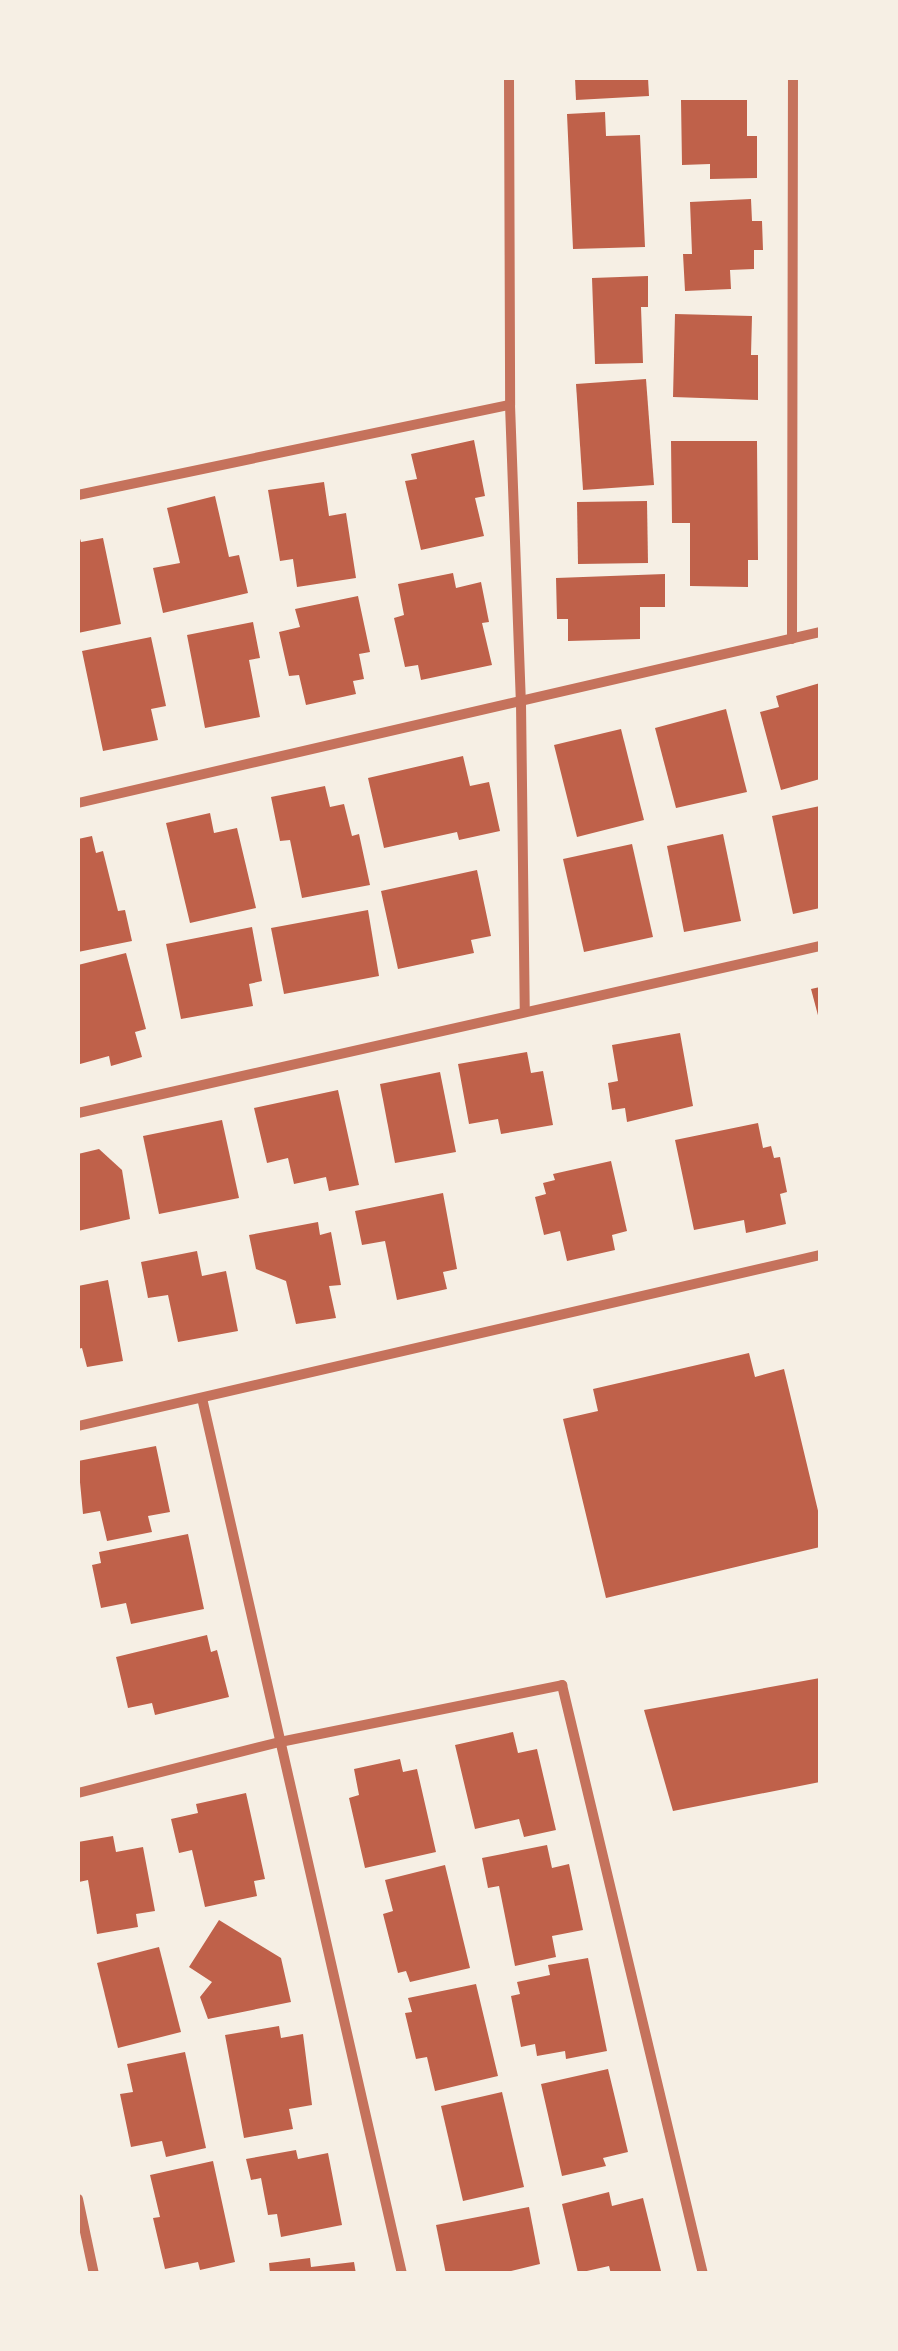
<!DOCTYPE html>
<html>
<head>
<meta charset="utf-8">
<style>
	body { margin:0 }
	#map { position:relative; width:898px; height:2351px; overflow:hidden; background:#f6efe4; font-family:Georgia,serif }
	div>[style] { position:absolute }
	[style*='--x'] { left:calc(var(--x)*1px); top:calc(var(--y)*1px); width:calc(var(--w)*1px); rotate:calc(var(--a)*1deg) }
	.building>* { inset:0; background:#bf614a }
	.minor>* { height:10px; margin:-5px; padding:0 5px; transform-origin:5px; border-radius:5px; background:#c5725c }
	span { translate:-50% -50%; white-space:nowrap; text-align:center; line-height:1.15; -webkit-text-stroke:10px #f6efe4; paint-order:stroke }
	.frame { position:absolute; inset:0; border:80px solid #f6efe4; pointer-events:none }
</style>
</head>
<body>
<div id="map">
	<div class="building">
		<div style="clip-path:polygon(575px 78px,648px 78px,649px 96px,576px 100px)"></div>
		<div style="clip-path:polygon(681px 100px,747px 100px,747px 136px,757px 136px,757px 178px,710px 179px,710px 164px,682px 165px)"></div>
		<div style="clip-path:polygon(605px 112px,606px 136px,640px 135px,645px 247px,573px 249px,567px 114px)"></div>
		<div style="clip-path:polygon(751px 199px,752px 221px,762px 221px,763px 250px,754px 250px,754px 269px,730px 270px,731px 289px,685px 291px,683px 254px,692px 254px,690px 202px)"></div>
		<div style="clip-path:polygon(648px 276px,648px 307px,641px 307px,643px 363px,595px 364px,592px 278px)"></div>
		<div style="clip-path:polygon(675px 314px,752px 316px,751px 355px,758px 355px,758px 400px,673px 397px)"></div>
		<div style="clip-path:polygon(646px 379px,654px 485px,583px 490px,576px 384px)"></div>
		<div style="clip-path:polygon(474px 440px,485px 496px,475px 498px,484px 536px,421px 550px,405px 481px,417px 479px,411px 454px)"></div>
		<div style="clip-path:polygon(671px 441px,757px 441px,758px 560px,748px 560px,748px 587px,690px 586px,690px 523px,672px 523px)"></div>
		<div style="clip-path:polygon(324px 482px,329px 516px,346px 513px,356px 578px,297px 587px,293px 559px,280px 561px,268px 490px)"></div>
		<div style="clip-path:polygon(215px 496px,229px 557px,239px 555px,248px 593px,163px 613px,153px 568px,180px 563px,167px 508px)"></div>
		<div style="clip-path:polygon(647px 501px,648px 563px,578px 564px,577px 502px)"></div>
		<div style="clip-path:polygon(78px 532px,81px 542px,103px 538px,121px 624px,78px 633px)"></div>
		<div style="clip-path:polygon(453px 573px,456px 588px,481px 582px,489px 622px,482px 623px,492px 665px,421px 680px,418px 665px,405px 667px,394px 618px,404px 615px,398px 584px)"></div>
		<div style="clip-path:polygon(665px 574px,665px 607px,640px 607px,640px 639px,568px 641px,568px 619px,557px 619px,556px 578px)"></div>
		<div style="clip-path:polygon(358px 596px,370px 652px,359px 654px,364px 679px,353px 681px,356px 694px,306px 705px,299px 675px,289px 676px,279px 632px,300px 627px,295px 609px)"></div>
		<div style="clip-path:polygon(253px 622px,260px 658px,249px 660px,260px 717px,205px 728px,187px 635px)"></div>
		<div style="clip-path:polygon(151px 637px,166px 706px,151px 709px,158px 740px,103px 751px,82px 651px)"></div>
		<div style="clip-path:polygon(820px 683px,820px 779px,781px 790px,760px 712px,779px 707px,776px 696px)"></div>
		<div style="clip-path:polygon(726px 709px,747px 792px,676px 808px,655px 728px)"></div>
		<div style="clip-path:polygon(621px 729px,644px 820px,577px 837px,554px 745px)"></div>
		<div style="clip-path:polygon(463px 756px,470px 786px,489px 782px,500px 831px,459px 840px,457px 832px,384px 848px,368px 778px)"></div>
		<div style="clip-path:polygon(325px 786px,330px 807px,344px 804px,352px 836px,359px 834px,370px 885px,302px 898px,290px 840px,280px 841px,271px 797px)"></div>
		<div style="clip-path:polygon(820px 806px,820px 908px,793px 914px,772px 816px)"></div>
		<div style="clip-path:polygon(210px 813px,214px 833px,237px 828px,256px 908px,190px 923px,166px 823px)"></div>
		<div style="clip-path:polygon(723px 834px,741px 921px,684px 932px,667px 846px)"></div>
		<div style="clip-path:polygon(92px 836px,96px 853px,103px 851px,118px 911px,125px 910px,132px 941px,78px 952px,78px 839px)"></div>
		<div style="clip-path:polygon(632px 844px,653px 937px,584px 952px,563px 859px)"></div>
		<div style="clip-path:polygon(477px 870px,491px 936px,471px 940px,474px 953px,398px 969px,381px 891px)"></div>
		<div style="clip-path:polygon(368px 910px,379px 976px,284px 994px,271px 928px)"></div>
		<div style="clip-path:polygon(252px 927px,262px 981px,249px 984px,253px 1006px,181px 1019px,166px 944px)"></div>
		<div style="clip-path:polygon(126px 953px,146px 1029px,135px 1032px,142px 1057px,111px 1066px,109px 1056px,80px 1064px,78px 965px)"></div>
		<div style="clip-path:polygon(820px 987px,820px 1019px,819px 1019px,811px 989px)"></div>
		<div style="clip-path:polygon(680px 1033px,693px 1106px,627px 1122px,625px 1108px,612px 1110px,608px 1083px,618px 1081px,612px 1045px)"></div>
		<div style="clip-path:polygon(527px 1052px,531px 1073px,543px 1071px,553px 1125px,501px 1134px,498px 1119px,469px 1124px,458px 1064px)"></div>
		<div style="clip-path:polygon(440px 1072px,456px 1152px,395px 1163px,380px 1084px)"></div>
		<div style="clip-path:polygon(338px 1090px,359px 1185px,329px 1191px,326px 1177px,294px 1184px,288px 1158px,267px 1163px,254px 1108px)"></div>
		<div style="clip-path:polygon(222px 1120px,239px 1198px,159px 1214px,143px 1136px)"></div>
		<div style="clip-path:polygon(758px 1123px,763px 1148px,771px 1146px,774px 1158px,780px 1157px,787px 1192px,780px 1194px,786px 1224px,746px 1233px,744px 1220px,694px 1230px,675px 1140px)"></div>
		<div style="clip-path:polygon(99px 1149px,122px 1170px,130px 1219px,78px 1231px,78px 1154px)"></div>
		<div style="clip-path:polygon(611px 1161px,627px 1231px,612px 1235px,615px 1250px,567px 1261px,560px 1231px,544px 1235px,535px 1197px,546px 1194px,543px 1183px,555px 1180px,553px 1174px)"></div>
		<div style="clip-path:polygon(443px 1193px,457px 1269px,443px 1272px,447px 1289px,397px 1300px,385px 1241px,362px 1245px,355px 1211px)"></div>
		<div style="clip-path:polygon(318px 1222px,320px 1235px,331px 1232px,341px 1285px,329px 1286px,336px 1318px,296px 1324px,286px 1281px,256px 1269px,249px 1235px)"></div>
		<div style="clip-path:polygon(197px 1251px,202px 1276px,226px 1271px,238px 1331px,178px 1342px,168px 1295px,148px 1298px,141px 1262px)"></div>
		<div style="clip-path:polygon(108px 1280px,123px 1361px,87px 1367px,82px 1348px,78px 1349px,78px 1286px)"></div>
		<div style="clip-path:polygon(749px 1353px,755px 1377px,784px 1369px,820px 1519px,820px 1547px,606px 1598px,563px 1419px,598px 1411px,593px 1389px)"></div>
		<div style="clip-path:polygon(156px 1446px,170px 1512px,148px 1516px,152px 1532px,107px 1541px,100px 1511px,83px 1514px,78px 1461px)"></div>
		<div style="clip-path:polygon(188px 1534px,204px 1609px,131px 1624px,126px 1603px,101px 1608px,92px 1565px,101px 1563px,99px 1552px)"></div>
		<div style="clip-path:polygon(207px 1635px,211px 1652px,217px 1650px,229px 1697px,155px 1715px,152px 1703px,128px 1708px,116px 1657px)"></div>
		<div style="clip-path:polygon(820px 1678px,820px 1782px,673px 1811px,644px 1710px)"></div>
		<div style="clip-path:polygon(513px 1732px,518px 1753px,537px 1749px,556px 1830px,524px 1837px,519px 1819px,475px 1829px,455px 1745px)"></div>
		<div style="clip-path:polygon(400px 1759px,403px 1772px,417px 1769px,436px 1852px,365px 1868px,349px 1798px,359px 1795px,354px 1769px)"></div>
		<div style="clip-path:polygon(246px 1793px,265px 1879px,254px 1881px,257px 1896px,205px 1907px,192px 1850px,179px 1853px,171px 1819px,198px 1813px,196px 1804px)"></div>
		<div style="clip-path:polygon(113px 1836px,116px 1852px,143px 1847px,155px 1911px,136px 1914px,138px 1927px,97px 1934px,88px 1880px,79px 1882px,78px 1842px)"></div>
		<div style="clip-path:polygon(547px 1845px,552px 1868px,569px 1864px,583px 1930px,552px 1936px,556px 1957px,515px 1966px,499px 1886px,488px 1888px,482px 1858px)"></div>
		<div style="clip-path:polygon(445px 1865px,470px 1968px,410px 1982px,406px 1971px,398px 1973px,383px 1914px,393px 1911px,385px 1880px)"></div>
		<div style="clip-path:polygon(219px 1920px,281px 1958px,291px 2002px,208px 2019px,200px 1997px,212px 1982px,189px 1967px)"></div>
		<div style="clip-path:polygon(159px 1947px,181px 2032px,118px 2048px,97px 1963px)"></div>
		<div style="clip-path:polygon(588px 1958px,607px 2051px,566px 2059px,565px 2051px,537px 2056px,535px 2044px,521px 2047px,511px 1996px,520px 1994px,517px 1982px,550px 1975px,548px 1965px)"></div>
		<div style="clip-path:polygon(476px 1984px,498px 2076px,435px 2091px,427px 2057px,416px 2059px,405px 2013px,412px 2012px,408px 1998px)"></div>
		<div style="clip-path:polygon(279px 2026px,281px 2038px,303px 2034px,312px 2105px,289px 2109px,293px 2129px,244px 2138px,225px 2035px)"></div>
		<div style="clip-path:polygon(185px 2052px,206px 2148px,166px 2157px,162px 2141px,131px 2147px,120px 2094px,133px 2092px,127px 2064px)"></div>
		<div style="clip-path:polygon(608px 2069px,628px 2152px,603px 2158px,606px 2166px,562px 2176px,541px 2084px)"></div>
		<div style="clip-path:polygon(502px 2092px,524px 2187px,463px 2201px,441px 2106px)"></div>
		<div style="clip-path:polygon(296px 2150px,298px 2159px,328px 2153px,342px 2225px,281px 2237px,277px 2214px,268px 2215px,261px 2178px,251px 2180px,246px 2159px)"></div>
		<div style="clip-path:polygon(213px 2161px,235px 2262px,200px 2270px,198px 2262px,165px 2269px,153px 2218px,160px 2217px,150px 2175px)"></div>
		<div style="clip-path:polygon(609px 2192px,612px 2206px,643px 2198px,661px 2271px,611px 2274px,609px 2266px,578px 2273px,562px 2204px)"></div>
		<div style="clip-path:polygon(529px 2207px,540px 2264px,499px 2274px,446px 2274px,436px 2225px)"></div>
		<div style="clip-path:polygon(310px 2258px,311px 2267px,354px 2262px,356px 2274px,270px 2274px,269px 2263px)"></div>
	</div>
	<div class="minor">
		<div style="--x:509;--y:78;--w:327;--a:89.8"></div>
		<div style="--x:510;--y:405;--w:298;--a:87.9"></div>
		<div style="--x:521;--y:703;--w:307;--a:89.3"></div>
		<div style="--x:78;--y:495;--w:441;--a:-11.8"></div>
		<div style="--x:792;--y:639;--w:561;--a:-89.9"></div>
		<div style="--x:78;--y:803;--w:761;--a:-12.98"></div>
		<div style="--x:78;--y:1113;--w:761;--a:-12.68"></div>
		<div style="--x:202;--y:1398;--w:899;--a:77.14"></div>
		<div style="--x:78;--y:1426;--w:761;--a:-12.98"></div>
		<div style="--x:78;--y:1793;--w:208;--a:-14.2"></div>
		<div style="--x:280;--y:1742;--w:288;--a:-11.4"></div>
		<div style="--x:562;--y:1685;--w:606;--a:76.54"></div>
		<div style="--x:78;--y:2199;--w:77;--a:78"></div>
	</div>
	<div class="frame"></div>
</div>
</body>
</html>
